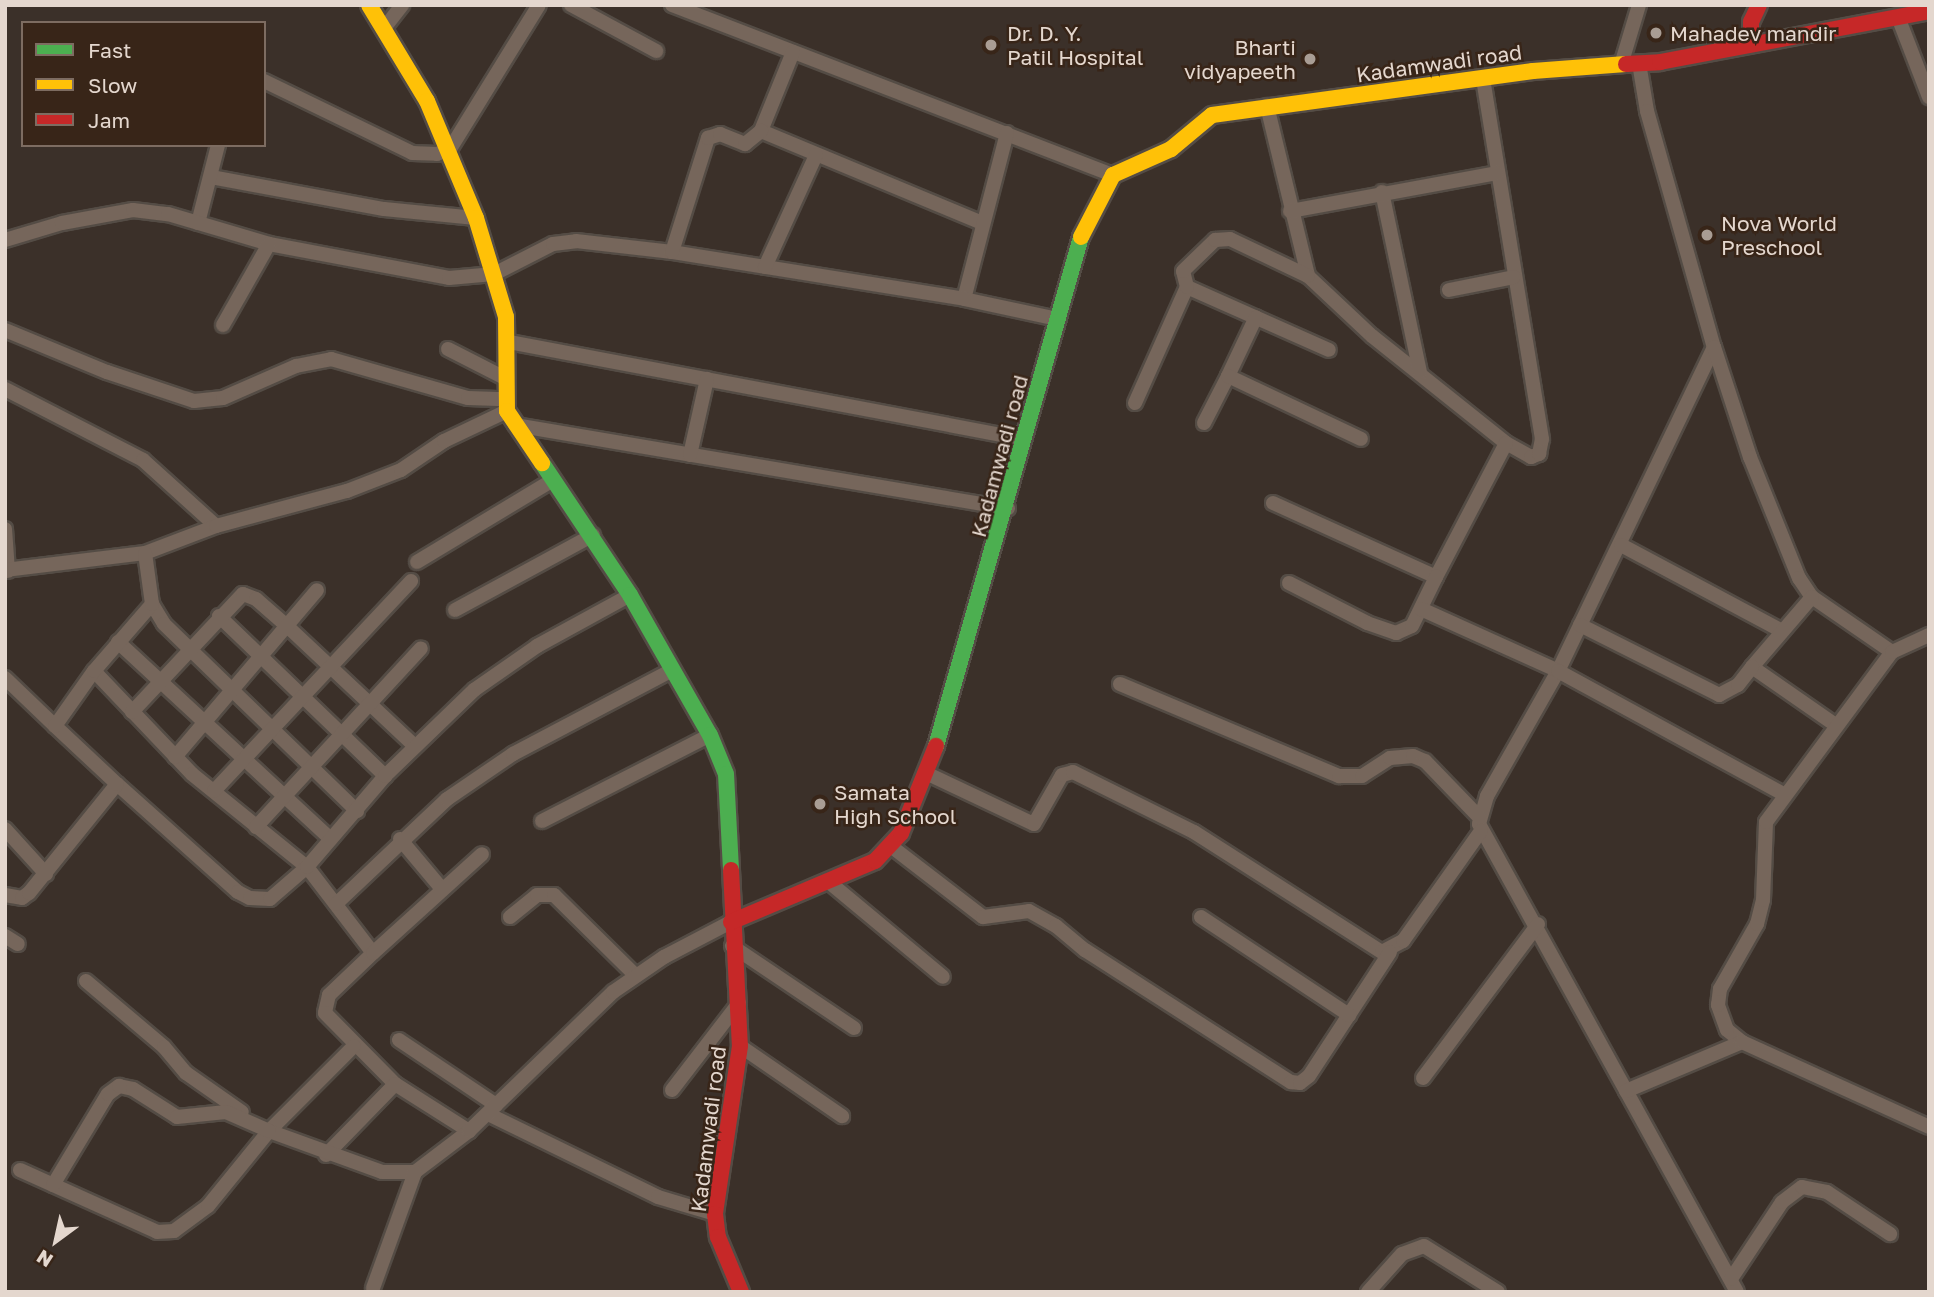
<!DOCTYPE html>
<html>
<head>
<meta charset="utf-8">
<style>
	body { margin:0 }
	#map { position:relative; width:1934px; height:1297px; overflow:hidden; background:#3b3029; font-family:"Golos Text",sans-serif }
	div>[style] { position:absolute }
	[style*='--x'] { left:calc(var(--x)*1px); top:calc(var(--y)*1px); width:calc(var(--w)*1px); rotate:calc(var(--a)*1deg) }
	.roads { filter:drop-shadow(2px 0 #544c45) drop-shadow(-2px 0 #544c45) drop-shadow(0 2px #544c45) drop-shadow(0 -2px #544c45) }
	.street>* { height:14px; margin:-7px; padding:0 7px; transform-origin:7px; border-radius:7px; background:#76665b }
	.fast>* { height:16px; margin:-8px; padding:0 8px; transform-origin:8px; border-radius:8px; background:#4caf50 }
	.slow>* { height:16px; margin:-8px; padding:0 8px; transform-origin:8px; border-radius:8px; background:#ffc107 }
	.jam>* { height:16px; margin:-8px; padding:0 8px; transform-origin:8px; border-radius:8px; background:#c62828 }
	.dots>* { width:19px; height:19px; translate:-50% -50%; box-sizing:border-box; border:4px solid #382518; border-radius:50% }
	span { translate:-50% -50%; white-space:nowrap; text-align:center; line-height:1.15; -webkit-text-stroke:5px #382518; paint-order:stroke }
	.poi-label { font-size:21px; color:#e4d7ce }
	.left { translate:0 -50%; text-align:left }
	.right { translate:-100% -50%; text-align:right }
	.street-label { font-size:21px; color:#e4d7ce }
	.frame { position:absolute; inset:0; border:7px solid #e4d7ce; pointer-events:none }
	.legend { position:absolute; left:21px; top:21px; width:245px; height:126px; box-sizing:border-box; background:#382518; border:2px solid #7d6c61; margin:0; padding:9px 12px; list-style:none; font-size:21px; color:#e4d7ce }
	.legend li { display:flex; align-items:center; gap:14px; height:35px }
	.legend b { width:35px; border:2px solid #7d6c61 }
	.north { position:absolute; left:21px; top:1206px; width:70px; height:70px; -webkit-text-stroke:5px #382518; paint-order:stroke; rotate:213deg; font-size:19px; font-weight:700; line-height:28px; text-align:center; color:#e4d7ce }
	.north::after { content:''; display:block; margin:auto; width:24px; height:32px; background:#e4d7ce; clip-path:polygon(50% 0,100% 100%,50% 72%,0 100%) }
</style>
</head>
<body>
<div id="map">
	<div class="roads">
		<div class="street">
			<div style="--x:571;--y:5;--w:97;--a:28.4"></div>
			<div style="--x:672;--y:5;--w:473;--a:21.1"></div>
			<div style="--x:1898;--y:17;--w:86;--a:68.8"></div>
			<div style="--x:385;--y:27;--w:28;--a:-52"></div>
			<div style="--x:793;--y:52;--w:85;--a:112.1"></div>
			<div style="--x:761;--y:131;--w:237;--a:22.6"></div>
			<div style="--x:1639;--y:63;--w:49;--a:80.5"></div>
			<div style="--x:1647;--y:111;--w:245;--a:74.2"></div>
			<div style="--x:1714;--y:347;--w:360;--a:115.7"></div>
			<div style="--x:1558;--y:671;--w:144;--a:119.6"></div>
			<div style="--x:1487;--y:796;--w:29;--a:106"></div>
			<div style="--x:1479;--y:824;--w:534;--a:61.13"></div>
			<div style="--x:1621;--y:65;--w:63;--a:-73.3"></div>
			<div style="--x:264;--y:81;--w:165;--a:25.9"></div>
			<div style="--x:412;--y:153;--w:25;--a:2"></div>
			<div style="--x:437;--y:154;--w:14;--a:-21"></div>
			<div style="--x:450;--y:149;--w:169;--a:-58.3"></div>
			<div style="--x:1267;--y:106;--w:175;--a:76.4"></div>
			<div style="--x:1308;--y:276;--w:88;--a:43.2"></div>
			<div style="--x:1372;--y:336;--w:171;--a:38.6"></div>
			<div style="--x:1506;--y:443;--w:29;--a:29"></div>
			<div style="--x:1531;--y:457;--w:9;--a:-21"></div>
			<div style="--x:1539;--y:454;--w:15;--a:-79"></div>
			<div style="--x:1542;--y:439;--w:366;--a:-99.3"></div>
			<div style="--x:1007;--y:133;--w:171;--a:104.5"></div>
			<div style="--x:964;--y:299;--w:95;--a:12.1"></div>
			<div style="--x:211;--y:177;--w:176;--a:10.5"></div>
			<div style="--x:384;--y:209;--w:92;--a:5.6"></div>
			<div style="--x:1382;--y:192;--w:184;--a:78.1"></div>
			<div style="--x:1290;--y:211;--w:210;--a:-10.4"></div>
			<div style="--x:198;--y:223;--w:81;--a:-75.6"></div>
			<div style="--x:5;--y:240;--w:59;--a:-16.6"></div>
			<div style="--x:62;--y:223;--w:72;--a:-10.4"></div>
			<div style="--x:133;--y:210;--w:35;--a:7"></div>
			<div style="--x:168;--y:214;--w:105;--a:16.5"></div>
			<div style="--x:269;--y:244;--w:183;--a:10.7"></div>
			<div style="--x:449;--y:278;--w:45;--a:-5.1"></div>
			<div style="--x:494;--y:274;--w:66;--a:-27"></div>
			<div style="--x:553;--y:244;--w:23;--a:-7"></div>
			<div style="--x:576;--y:241;--w:97;--a:6.5"></div>
			<div style="--x:672;--y:252;--w:296;--a:9.1"></div>
			<div style="--x:672;--y:252;--w:120;--a:-72.5"></div>
			<div style="--x:708;--y:138;--w:13;--a:-18"></div>
			<div style="--x:720;--y:134;--w:27;--a:22"></div>
			<div style="--x:745;--y:144;--w:21;--a:-39"></div>
			<div style="--x:765;--y:267;--w:123;--a:-65.5"></div>
			<div style="--x:1187;--y:287;--w:155;--a:23.9"></div>
			<div style="--x:1449;--y:290;--w:66;--a:-11.3"></div>
			<div style="--x:223;--y:325;--w:93;--a:-60.4"></div>
			<div style="--x:5;--y:330;--w:110;--a:22.4"></div>
			<div style="--x:107;--y:372;--w:92;--a:18.4"></div>
			<div style="--x:194;--y:401;--w:29;--a:-6"></div>
			<div style="--x:223;--y:398;--w:80;--a:-23.7"></div>
			<div style="--x:296;--y:366;--w:36;--a:-11"></div>
			<div style="--x:331;--y:359;--w:142;--a:15.9"></div>
			<div style="--x:468;--y:398;--w:37;--a:2"></div>
			<div style="--x:509;--y:342;--w:523;--a:10.69"></div>
			<div style="--x:1714;--y:347;--w:116;--a:71.9"></div>
			<div style="--x:1750;--y:457;--w:131;--a:68"></div>
			<div style="--x:1799;--y:578;--w:23;--a:56"></div>
			<div style="--x:1812;--y:597;--w:97;--a:34.5"></div>
			<div style="--x:448;--y:349;--w:66;--a:27"></div>
			<div style="--x:1228;--y:376;--w:65;--a:-64.6"></div>
			<div style="--x:5;--y:389;--w:155;--a:27.2"></div>
			<div style="--x:143;--y:460;--w:98;--a:42.1"></div>
			<div style="--x:1135;--y:403;--w:127;--a:-65.9"></div>
			<div style="--x:1187;--y:287;--w:16;--a:-104"></div>
			<div style="--x:1183;--y:271;--w:45;--a:-44.1"></div>
			<div style="--x:1215;--y:240;--w:15;--a:-4"></div>
			<div style="--x:1230;--y:239;--w:86;--a:25.4"></div>
			<div style="--x:1204;--y:423;--w:53;--a:-62.9"></div>
			<div style="--x:1228;--y:376;--w:147;--a:25.3"></div>
			<div style="--x:515;--y:425;--w:500;--a:9.6"></div>
			<div style="--x:690;--y:455;--w:78;--a:-77.4"></div>
			<div style="--x:1273;--y:503;--w:179;--a:24.4"></div>
			<div style="--x:1436;--y:577;--w:151;--a:-62.4"></div>
			<div style="--x:5;--y:529;--w:42;--a:85.9"></div>
			<div style="--x:1621;--y:545;--w:180;--a:28.1"></div>
			<div style="--x:417;--y:562;--w:159;--a:-31.1"></div>
			<div style="--x:5;--y:570;--w:141;--a:-6.9"></div>
			<div style="--x:145;--y:553;--w:76;--a:-20.8"></div>
			<div style="--x:216;--y:526;--w:136;--a:-15"></div>
			<div style="--x:347;--y:491;--w:58;--a:-21.3"></div>
			<div style="--x:401;--y:470;--w:52;--a:-34"></div>
			<div style="--x:444;--y:441;--w:70;--a:-25.5"></div>
			<div style="--x:1289;--y:583;--w:88;--a:27.1"></div>
			<div style="--x:1367;--y:623;--w:31;--a:19"></div>
			<div style="--x:1396;--y:633;--w:17;--a:-24"></div>
			<div style="--x:1412;--y:626;--w:55;--a:-63.9"></div>
			<div style="--x:1812;--y:597;--w:92;--a:130.6"></div>
			<div style="--x:1752;--y:667;--w:103;--a:34.8"></div>
			<div style="--x:152;--y:604;--w:23;--a:59"></div>
			<div style="--x:164;--y:624;--w:269;--a:44.1"></div>
			<div style="--x:1421;--y:609;--w:150;--a:24.3"></div>
			<div style="--x:1558;--y:671;--w:257;--a:28.6"></div>
			<div style="--x:455;--y:610;--w:157;--a:-28.5"></div>
			<div style="--x:219;--y:616;--w:231;--a:43.9"></div>
			<div style="--x:1580;--y:625;--w:156;--a:26.7"></div>
			<div style="--x:1719;--y:695;--w:21;--a:-28"></div>
			<div style="--x:1738;--y:685;--w:23;--a:-52"></div>
			<div style="--x:118;--y:642;--w:290;--a:42.8"></div>
			<div style="--x:94;--y:671;--w:142;--a:46.4"></div>
			<div style="--x:192;--y:774;--w:148;--a:39"></div>
			<div style="--x:307;--y:867;--w:108;--a:52.5"></div>
			<div style="--x:373;--y:953;--w:61;--a:136.3"></div>
			<div style="--x:329;--y:995;--w:18;--a:103"></div>
			<div style="--x:325;--y:1013;--w:100;--a:45.4"></div>
			<div style="--x:395;--y:1084;--w:88;--a:32.4"></div>
			<div style="--x:5;--y:678;--w:69;--a:43.8"></div>
			<div style="--x:1120;--y:684;--w:238;--a:22.8"></div>
			<div style="--x:1339;--y:776;--w:23;--a:0"></div>
			<div style="--x:1362;--y:776;--w:33;--a:-33"></div>
			<div style="--x:1390;--y:758;--w:23;--a:-5"></div>
			<div style="--x:1413;--y:756;--w:13;--a:23"></div>
			<div style="--x:1425;--y:761;--w:78;--a:46"></div>
			<div style="--x:132;--y:712;--w:162;--a:-46.8"></div>
			<div style="--x:243;--y:594;--w:14;--a:21"></div>
			<div style="--x:256;--y:599;--w:41;--a:41.1"></div>
			<div style="--x:287;--y:626;--w:175;--a:43.2"></div>
			<div style="--x:175;--y:757;--w:219;--a:-49.6"></div>
			<div style="--x:928;--y:774;--w:117;--a:25.3"></div>
			<div style="--x:1034;--y:824;--w:56;--a:-60.3"></div>
			<div style="--x:1062;--y:775;--w:11;--a:-15"></div>
			<div style="--x:1073;--y:772;--w:135;--a:26.4"></div>
			<div style="--x:1194;--y:832;--w:223;--a:32.6"></div>
			<div style="--x:1382;--y:952;--w:24;--a:-28"></div>
			<div style="--x:1403;--y:941;--w:135;--a:-54.7"></div>
			<div style="--x:117;--y:784;--w:162;--a:41.8"></div>
			<div style="--x:238;--y:892;--w:13;--a:27"></div>
			<div style="--x:250;--y:898;--w:20;--a:3"></div>
			<div style="--x:270;--y:899;--w:49;--a:-40.9"></div>
			<div style="--x:307;--y:867;--w:120;--a:-49.4"></div>
			<div style="--x:385;--y:776;--w:124;--a:-44"></div>
			<div style="--x:474;--y:690;--w:77;--a:-34.9"></div>
			<div style="--x:537;--y:646;--w:106;--a:-28.7"></div>
			<div style="--x:214;--y:791;--w:288;--a:-46.8"></div>
			<div style="--x:542;--y:821;--w:189;--a:-27.1"></div>
			<div style="--x:256;--y:827;--w:243;--a:-47.3"></div>
			<div style="--x:5;--y:829;--w:61;--a:47.7"></div>
			<div style="--x:400;--y:839;--w:65;--a:50"></div>
			<div style="--x:892;--y:847;--w:115;--a:37.6"></div>
			<div style="--x:983;--y:917;--w:46;--a:-7.4"></div>
			<div style="--x:1029;--y:911;--w:31;--a:29"></div>
			<div style="--x:1056;--y:926;--w:38;--a:40"></div>
			<div style="--x:1085;--y:950;--w:245;--a:32.7"></div>
			<div style="--x:1291;--y:1082;--w:9;--a:6"></div>
			<div style="--x:1300;--y:1083;--w:11;--a:-38"></div>
			<div style="--x:1309;--y:1076;--w:148;--a:-56.8"></div>
			<div style="--x:829;--y:882;--w:148;--a:39.8"></div>
			<div style="--x:5;--y:895;--w:17;--a:10"></div>
			<div style="--x:22;--y:898;--w:9;--a:-36"></div>
			<div style="--x:29;--y:893;--w:140;--a:-51.1"></div>
			<div style="--x:117;--y:784;--w:85;--a:-136.9"></div>
			<div style="--x:55;--y:726;--w:67;--a:-54.7"></div>
			<div style="--x:94;--y:671;--w:89;--a:-49.1"></div>
			<div style="--x:152;--y:604;--w:51;--a:-97.8"></div>
			<div style="--x:336;--y:904;--w:153;--a:-43.4"></div>
			<div style="--x:447;--y:799;--w:80;--a:-34.3"></div>
			<div style="--x:513;--y:754;--w:180;--a:-27.8"></div>
			<div style="--x:510;--y:917;--w:35;--a:-39"></div>
			<div style="--x:537;--y:895;--w:17;--a:0"></div>
			<div style="--x:554;--y:895;--w:115;--a:44.6"></div>
			<div style="--x:1201;--y:917;--w:178;--a:33.5"></div>
			<div style="--x:5;--y:936;--w:15;--a:32"></div>
			<div style="--x:732;--y:946;--w:147;--a:33.9"></div>
			<div style="--x:373;--y:953;--w:147;--a:-42.2"></div>
			<div style="--x:86;--y:981;--w:102;--a:40.2"></div>
			<div style="--x:164;--y:1047;--w:34;--a:50"></div>
			<div style="--x:186;--y:1073;--w:68;--a:34.9"></div>
			<div style="--x:399;--y:1040;--w:117;--a:33.8"></div>
			<div style="--x:1742;--y:1042;--w:19;--a:-141"></div>
			<div style="--x:1727;--y:1030;--w:27;--a:-110"></div>
			<div style="--x:1718;--y:1005;--w:16;--a:-83"></div>
			<div style="--x:1720;--y:989;--w:75;--a:-60.4"></div>
			<div style="--x:1757;--y:924;--w:25;--a:-76"></div>
			<div style="--x:1763;--y:900;--w:78;--a:-87.8"></div>
			<div style="--x:1766;--y:822;--w:212;--a:-53.5"></div>
			<div style="--x:1892;--y:652;--w:41;--a:-24.7"></div>
			<div style="--x:740;--y:1046;--w:124;--a:34.5"></div>
			<div style="--x:1423;--y:1078;--w:192;--a:-53.2"></div>
			<div style="--x:672;--y:1090;--w:110;--a:-52.4"></div>
			<div style="--x:1626;--y:1091;--w:126;--a:-22.9"></div>
			<div style="--x:1742;--y:1042;--w:205;--a:24.4"></div>
			<div style="--x:488;--y:1114;--w:189;--a:26"></div>
			<div style="--x:658;--y:1197;--w:59;--a:16.6"></div>
			<div style="--x:269;--y:1131;--w:120;--a:-45"></div>
			<div style="--x:326;--y:1155;--w:99;--a:-45.8"></div>
			<div style="--x:20;--y:1170;--w:150;--a:24.3"></div>
			<div style="--x:157;--y:1232;--w:17;--a:-3"></div>
			<div style="--x:174;--y:1231;--w:42;--a:-36.3"></div>
			<div style="--x:208;--y:1206;--w:97;--a:-50.9"></div>
			<div style="--x:269;--y:1131;--w:120;--a:19.9"></div>
			<div style="--x:382;--y:1172;--w:33;--a:0"></div>
			<div style="--x:415;--y:1172;--w:68;--a:-37.2"></div>
			<div style="--x:469;--y:1131;--w:200;--a:-44"></div>
			<div style="--x:613;--y:992;--w:62;--a:-34.5"></div>
			<div style="--x:664;--y:957;--w:76;--a:-27.6"></div>
			<div style="--x:53;--y:1185;--w:106;--a:-58.9"></div>
			<div style="--x:108;--y:1094;--w:14;--a:-36"></div>
			<div style="--x:119;--y:1086;--w:14;--a:12"></div>
			<div style="--x:133;--y:1089;--w:52;--a:32.5"></div>
			<div style="--x:177;--y:1117;--w:49;--a:-5.8"></div>
			<div style="--x:226;--y:1112;--w:47;--a:23.8"></div>
			<div style="--x:1731;--y:1279;--w:92;--a:-56.5"></div>
			<div style="--x:1782;--y:1202;--w:25;--a:-37"></div>
			<div style="--x:1802;--y:1187;--w:25;--a:11"></div>
			<div style="--x:1827;--y:1192;--w:76;--a:33.7"></div>
			<div style="--x:373;--y:1288;--w:123;--a:-70.1"></div>
			<div style="--x:1368;--y:1292;--w:51;--a:-48.2"></div>
			<div style="--x:1402;--y:1254;--w:23;--a:-20"></div>
			<div style="--x:1424;--y:1246;--w:87;--a:31.9"></div>
		</div>
		<div class="fast">
			<div style="--x:542;--y:463;--w:159;--a:56.3"></div>
			<div style="--x:630;--y:595;--w:161;--a:60.3"></div>
			<div style="--x:710;--y:735;--w:42;--a:67.7"></div>
			<div style="--x:726;--y:774;--w:96;--a:87"></div>
			<div style="--x:936;--y:746;--w:529;--a:-74.1"></div>
		</div>
		<div class="slow">
			<div style="--x:369;--y:5;--w:112;--a:58.9"></div>
			<div style="--x:427;--y:101;--w:127;--a:67.3"></div>
			<div style="--x:476;--y:218;--w:103;--a:73.1"></div>
			<div style="--x:506;--y:317;--w:94;--a:89.4"></div>
			<div style="--x:507;--y:411;--w:63;--a:56.1"></div>
			<div style="--x:1081;--y:237;--w:70;--a:-62.7"></div>
			<div style="--x:1113;--y:175;--w:64;--a:-24.1"></div>
			<div style="--x:1171;--y:149;--w:53;--a:-39.7"></div>
			<div style="--x:1212;--y:115;--w:324;--a:-7.8"></div>
			<div style="--x:1533;--y:71;--w:93;--a:-4.3"></div>
		</div>
		<div class="jam">
			<div style="--x:1751;--y:41;--w:19;--a:-90"></div>
			<div style="--x:1751;--y:22;--w:19;--a:-65"></div>
			<div style="--x:1626;--y:64;--w:34;--a:-3"></div>
			<div style="--x:1660;--y:62;--w:274;--a:-10.7"></div>
			<div style="--x:731;--y:870;--w:176;--a:87.1"></div>
			<div style="--x:740;--y:1046;--w:170;--a:98.5"></div>
			<div style="--x:715;--y:1214;--w:23;--a:83"></div>
			<div style="--x:718;--y:1237;--w:60;--a:67.3"></div>
			<div style="--x:731;--y:922;--w:156;--a:-23"></div>
			<div style="--x:875;--y:861;--w:38;--a:-47"></div>
			<div style="--x:901;--y:833;--w:94;--a:-68.1"></div>
		</div>
	</div>
	<div class="dots">
		<div style="left:1656px;top:33px;background:#a99d94"></div>
		<div style="left:991px;top:45px;background:#a99d94"></div>
		<div style="left:1310px;top:59px;background:#a99d94"></div>
		<div style="left:1707px;top:235px;background:#a99d94"></div>
		<div style="left:820px;top:804px;background:#a99d94"></div>
	</div>
	<div class="poi-label">
		<span class="left" style="left:1007px;top:45px">Dr. D. Y.<br>Patil Hospital</span>
		<span class="left" style="left:1670px;top:33px">Mahadev mandir</span>
		<span class="right" style="left:1296px;top:59px">Bharti<br>vidyapeeth</span>
		<span class="left" style="left:1721px;top:235px">Nova World<br>Preschool</span>
		<span class="left" style="left:834px;top:804px">Samata<br>High School</span>
	</div>
	<div class="street-label">
		<span style="left:1439px;top:63px;rotate:-8deg">Kadamwadi road</span>
		<span style="left:999px;top:456px;rotate:-75deg">Kadamwadi road</span>
		<span style="left:708px;top:1129px;rotate:-83deg">Kadamwadi road</span>
	</div>
	<div class="frame"></div>
	<ul class="legend">
	<li><b style="height:9px;background:#4caf50"></b>Fast</li>
	<li><b style="height:9px;background:#ffc107"></b>Slow</li>
	<li><b style="height:9px;background:#c62828"></b>Jam</li>
	</ul>
	<div class="north">N</div>
</div>
</body>
</html>
